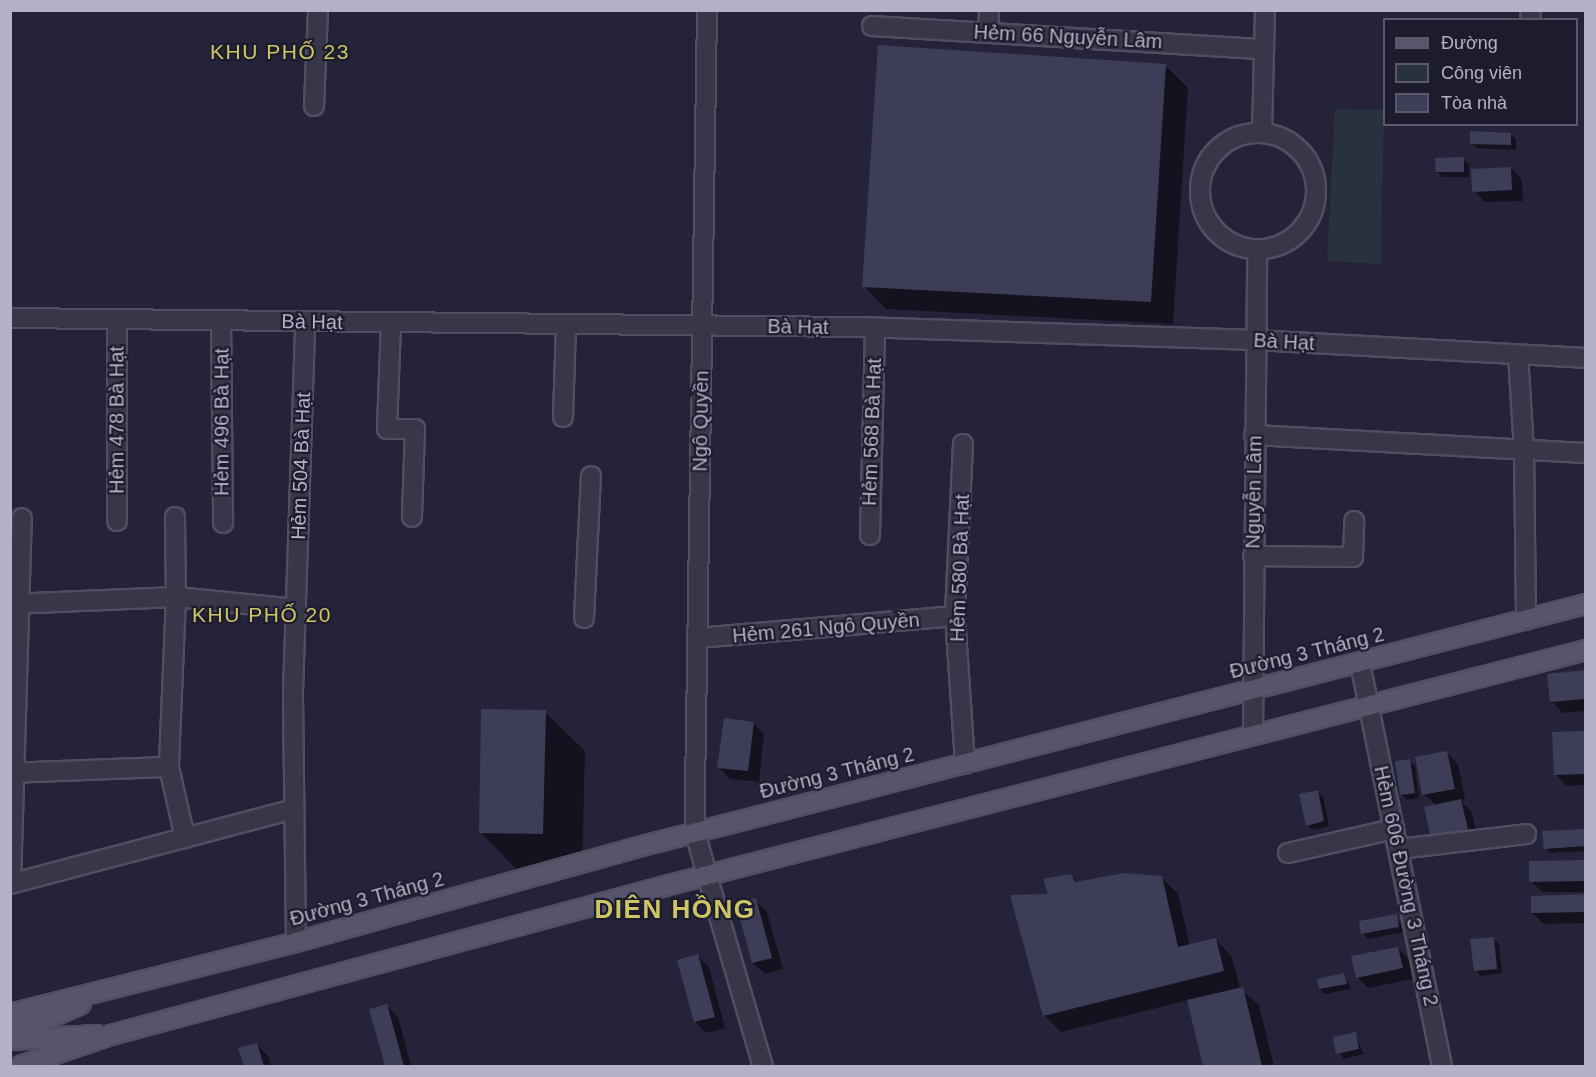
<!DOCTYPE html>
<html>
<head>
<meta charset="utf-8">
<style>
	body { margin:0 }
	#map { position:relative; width:1596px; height:1077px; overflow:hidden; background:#252339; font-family:Helvetica,sans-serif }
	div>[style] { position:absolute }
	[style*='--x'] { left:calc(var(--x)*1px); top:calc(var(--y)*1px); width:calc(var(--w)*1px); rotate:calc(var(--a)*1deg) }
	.green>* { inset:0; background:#28323e }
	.shadow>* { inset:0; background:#0007 }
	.building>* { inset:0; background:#3e3d57 }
	.roads { filter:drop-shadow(2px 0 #504f62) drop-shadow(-2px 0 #504f62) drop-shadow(0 2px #504f62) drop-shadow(0 -2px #504f62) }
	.minor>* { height:18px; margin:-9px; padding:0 9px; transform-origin:9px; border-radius:9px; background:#38374a }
	.minor>.ring { margin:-9px; padding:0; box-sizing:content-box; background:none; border:18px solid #38374a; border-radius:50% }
	.tertiary>* { height:18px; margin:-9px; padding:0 9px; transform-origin:9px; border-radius:9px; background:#38374a }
	.primary>* { height:18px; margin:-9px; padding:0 9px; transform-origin:9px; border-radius:9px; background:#56556a }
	span { translate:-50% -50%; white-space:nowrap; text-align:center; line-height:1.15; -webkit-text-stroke:4.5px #1d1c2f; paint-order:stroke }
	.street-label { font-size:20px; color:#b4b2c6 }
	.neighbourhood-label { font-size:21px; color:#cec565; letter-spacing:1.5px }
	.district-label { font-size:26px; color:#cec565; font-weight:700; letter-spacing:1.5px }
	.frame { position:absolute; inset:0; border:12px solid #b4b2c6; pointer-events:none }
	.legend { position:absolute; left:1383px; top:18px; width:195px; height:108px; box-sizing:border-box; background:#1d1c2f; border:2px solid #59586b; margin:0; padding:8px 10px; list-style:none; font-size:18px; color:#b4b2c6 }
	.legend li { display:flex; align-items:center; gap:12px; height:30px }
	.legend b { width:30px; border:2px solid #59586b }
</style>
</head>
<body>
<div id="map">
	<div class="green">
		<div style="clip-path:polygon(1335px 109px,1384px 110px,1381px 264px,1327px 261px)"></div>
	</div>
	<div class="shadow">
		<div style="clip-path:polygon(1166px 66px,1188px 88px,1173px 324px,886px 309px,864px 286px)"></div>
		<div style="clip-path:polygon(1510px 134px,1516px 139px,1516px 150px,1477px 148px,1471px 143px)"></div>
		<div style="clip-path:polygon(1463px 159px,1469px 164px,1469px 177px,1443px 177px,1437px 172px)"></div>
		<div style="clip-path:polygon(1511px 168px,1522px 180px,1523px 201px,1485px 202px,1474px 191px)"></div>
		<div style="clip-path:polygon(1586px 672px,1586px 711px,1563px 713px,1552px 702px)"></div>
		<div style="clip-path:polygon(545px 712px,585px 751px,582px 873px,519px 872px,480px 832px)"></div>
		<div style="clip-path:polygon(753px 723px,764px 734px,759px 782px,730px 779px,719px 767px)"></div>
		<div style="clip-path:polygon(1586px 732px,1586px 785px,1567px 786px,1555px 774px)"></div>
		<div style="clip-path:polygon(1447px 753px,1458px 764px,1465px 800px,1461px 801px,1472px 812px,1479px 845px,1424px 794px)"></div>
		<div style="clip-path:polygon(1409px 761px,1415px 766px,1419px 798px,1407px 800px,1401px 794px)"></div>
		<div style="clip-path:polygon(1317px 791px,1323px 797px,1329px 826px,1313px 830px,1307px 825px)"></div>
		<div style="clip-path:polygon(1586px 830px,1586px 851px,1551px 853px,1545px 848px)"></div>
		<div style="clip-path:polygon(1586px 862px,1586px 892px,1542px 892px,1531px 881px)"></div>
		<div style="clip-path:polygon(1071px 875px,1078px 883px,1161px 877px,1178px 894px,1190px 946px,1215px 939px,1232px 957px,1240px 989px,1259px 1005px,1274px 1066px,1205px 1066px,1189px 1000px,1061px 1032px,1044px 1015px,1050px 896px)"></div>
		<div style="clip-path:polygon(1586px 895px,1586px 923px,1544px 924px,1532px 913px)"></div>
		<div style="clip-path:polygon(755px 900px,767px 912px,783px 969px,765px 974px,753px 963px)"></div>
		<div style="clip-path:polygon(1396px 916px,1404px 932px,1368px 939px,1362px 933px)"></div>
		<div style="clip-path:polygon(1493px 938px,1499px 944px,1502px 973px,1481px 976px,1475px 970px)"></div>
		<div style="clip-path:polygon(1398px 948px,1409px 960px,1413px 979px,1368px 988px,1357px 977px)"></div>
		<div style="clip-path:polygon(698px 956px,709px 967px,725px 1028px,706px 1033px,695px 1021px)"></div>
		<div style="clip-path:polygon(1344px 974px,1351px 989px,1325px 994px,1320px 989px)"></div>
		<div style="clip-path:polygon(387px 1006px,398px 1017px,411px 1066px,386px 1066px,371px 1010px)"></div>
		<div style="clip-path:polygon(1355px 1033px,1364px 1054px,1343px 1059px,1334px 1038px)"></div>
		<div style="clip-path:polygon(256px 1044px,268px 1056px,271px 1066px,246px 1066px,240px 1049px)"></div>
	</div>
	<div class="building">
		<div style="clip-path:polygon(878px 45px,1166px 64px,1151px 302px,862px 287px)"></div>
		<div style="clip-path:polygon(1470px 131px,1511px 133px,1511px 145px,1470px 144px)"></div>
		<div style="clip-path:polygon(1464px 157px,1464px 172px,1436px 172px,1435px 158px)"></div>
		<div style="clip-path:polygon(1511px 167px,1512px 190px,1472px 192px,1471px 169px)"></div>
		<div style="clip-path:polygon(1586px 670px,1586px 699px,1550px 702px,1547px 674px)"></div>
		<div style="clip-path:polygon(481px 709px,546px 710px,543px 834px,479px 833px)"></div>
		<div style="clip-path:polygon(724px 718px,754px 722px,748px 771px,717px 768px)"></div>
		<div style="clip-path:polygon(1586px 731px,1586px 774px,1554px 775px,1552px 732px)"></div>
		<div style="clip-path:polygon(1447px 751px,1455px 789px,1422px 795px,1415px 757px)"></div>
		<div style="clip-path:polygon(1410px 759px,1415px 793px,1400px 795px,1395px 761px)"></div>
		<div style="clip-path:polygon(1318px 790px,1324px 821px,1306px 826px,1299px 794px)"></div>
		<div style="clip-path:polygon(1461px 799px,1469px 834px,1432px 842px,1424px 807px)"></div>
		<div style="clip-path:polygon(1586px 829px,1586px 846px,1544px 849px,1542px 831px)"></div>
		<div style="clip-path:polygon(1586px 860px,1586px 881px,1529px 882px,1529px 861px)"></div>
		<div style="clip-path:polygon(1124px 873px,1162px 876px,1178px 947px,1216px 938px,1224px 971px,1043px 1016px,1010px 895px,1048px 894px,1043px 879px,1071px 874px,1075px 882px)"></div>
		<div style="clip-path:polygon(1586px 894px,1586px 912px,1531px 913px,1531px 896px)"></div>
		<div style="clip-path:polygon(756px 898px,772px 958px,752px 963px,736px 904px)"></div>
		<div style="clip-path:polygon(1397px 914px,1399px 927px,1361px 934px,1359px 921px)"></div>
		<div style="clip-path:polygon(1494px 937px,1497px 969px,1474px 971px,1470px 939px)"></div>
		<div style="clip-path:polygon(1398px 947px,1403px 968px,1356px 978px,1351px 956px)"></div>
		<div style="clip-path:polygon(698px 954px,715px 1017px,694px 1022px,677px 960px)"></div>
		<div style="clip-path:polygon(1344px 973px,1347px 984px,1319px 989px,1317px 979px)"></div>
		<div style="clip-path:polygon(1243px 987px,1262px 1066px,1203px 1066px,1187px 1000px)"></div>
		<div style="clip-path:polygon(387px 1004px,404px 1066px,385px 1066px,369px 1009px)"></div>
		<div style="clip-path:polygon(1356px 1032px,1359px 1049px,1336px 1054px,1333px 1037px)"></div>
		<div style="clip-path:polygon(257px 1043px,264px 1066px,244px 1066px,238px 1048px)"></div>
	</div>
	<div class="roads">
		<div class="minor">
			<div style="--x:1530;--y:20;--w:10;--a:-84"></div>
			<div style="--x:872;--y:26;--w:393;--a:3.4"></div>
			<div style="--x:988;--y:32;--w:22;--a:-87"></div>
			<div style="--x:314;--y:106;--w:96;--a:-87.6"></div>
			<div style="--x:1262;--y:133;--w:123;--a:-88.6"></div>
			<div class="ring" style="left:1200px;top:133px;width:98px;height:98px"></div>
			<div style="--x:221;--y:321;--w:202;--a:89.4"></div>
			<div style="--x:391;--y:324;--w:105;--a:92.2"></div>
			<div style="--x:387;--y:429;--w:28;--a:0"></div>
			<div style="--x:415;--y:429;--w:88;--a:92"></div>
			<div style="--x:1518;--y:355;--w:96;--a:86.4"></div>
			<div style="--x:1524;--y:451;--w:169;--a:89.3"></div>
			<div style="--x:563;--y:417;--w:92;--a:-88.1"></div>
			<div style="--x:1254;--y:435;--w:332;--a:3.1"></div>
			<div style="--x:963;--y:444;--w:172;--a:92.7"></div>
			<div style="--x:955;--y:616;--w:148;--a:86.1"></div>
			<div style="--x:175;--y:517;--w:80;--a:89.3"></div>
			<div style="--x:176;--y:597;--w:170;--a:92.4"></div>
			<div style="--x:169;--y:767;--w:73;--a:77.3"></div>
			<div style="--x:117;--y:521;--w:202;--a:-90"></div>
			<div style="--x:870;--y:535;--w:207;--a:-88.6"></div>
			<div style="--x:1253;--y:556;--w:100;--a:0.6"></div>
			<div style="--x:1353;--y:557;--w:36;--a:-88"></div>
			<div style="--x:10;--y:604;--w:166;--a:-2.4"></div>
			<div style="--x:176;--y:597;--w:121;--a:5.7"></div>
			<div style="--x:584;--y:618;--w:142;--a:-87.2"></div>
			<div style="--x:698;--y:638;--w:258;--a:-4.9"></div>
			<div style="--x:1360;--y:663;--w:411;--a:78.5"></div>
			<div style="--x:1253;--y:735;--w:486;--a:-89.5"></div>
			<div style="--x:10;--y:773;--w:159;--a:-2.2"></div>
			<div style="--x:1399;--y:849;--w:128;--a:-6.7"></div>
			<div style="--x:1288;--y:853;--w:109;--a:-12.8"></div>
			<div style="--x:707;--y:875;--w:199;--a:73.7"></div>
			<div style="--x:11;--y:883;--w:365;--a:-88.3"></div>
			<div style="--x:10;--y:884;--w:294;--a:-14.8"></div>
			<div style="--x:296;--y:942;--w:250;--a:-90.7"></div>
			<div style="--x:293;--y:692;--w:370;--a:-88.1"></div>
		</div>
		<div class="tertiary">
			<div style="--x:10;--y:318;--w:851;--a:0.61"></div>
			<div style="--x:861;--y:327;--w:394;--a:1.9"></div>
			<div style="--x:1255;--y:340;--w:331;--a:3.1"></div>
			<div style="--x:707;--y:875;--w:45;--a:-105.6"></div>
			<div style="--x:695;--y:832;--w:41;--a:-90"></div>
			<div style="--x:695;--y:791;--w:781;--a:-89.12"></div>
		</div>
		<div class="primary">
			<div style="--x:10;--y:1014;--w:295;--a:-14.1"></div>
			<div style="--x:296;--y:942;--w:371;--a:-15.5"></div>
			<div style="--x:654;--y:843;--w:962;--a:-14.38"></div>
			<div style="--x:16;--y:1033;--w:71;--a:-24"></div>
			<div style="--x:10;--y:1040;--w:87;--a:-3.3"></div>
			<div style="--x:20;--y:1066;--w:96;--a:-18.8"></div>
			<div style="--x:111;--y:1035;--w:574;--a:-15.05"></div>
			<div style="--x:665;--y:886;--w:951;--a:-14.37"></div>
		</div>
	</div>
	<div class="street-label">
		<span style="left:1068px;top:37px;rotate:3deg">Hẻm 66 Nguyễn Lâm</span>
		<span style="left:312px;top:322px;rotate:1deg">Bà Hạt</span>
		<span style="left:798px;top:327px;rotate:1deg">Bà Hạt</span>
		<span style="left:1284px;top:342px;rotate:3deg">Bà Hạt</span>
		<span style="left:117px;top:420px;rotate:-90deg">Hẻm 478 Bà Hạt</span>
		<span style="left:701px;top:421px;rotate:-89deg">Ngô Quyền</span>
		<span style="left:222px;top:422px;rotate:-90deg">Hẻm 496 Bà Hạt</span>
		<span style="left:872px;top:432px;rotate:-88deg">Hẻm 568 Bà Hạt</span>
		<span style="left:301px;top:466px;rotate:-88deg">Hẻm 504 Bà Hạt</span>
		<span style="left:1254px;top:492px;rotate:-89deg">Nguyễn Lâm</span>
		<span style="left:960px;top:568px;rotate:-88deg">Hẻm 580 Bà Hạt</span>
		<span style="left:826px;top:628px;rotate:-5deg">Hẻm 261 Ngô Quyền</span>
		<span style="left:1307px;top:653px;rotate:-14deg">Đường 3 Tháng 2</span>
		<span style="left:837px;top:773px;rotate:-14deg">Đường 3 Tháng 2</span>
		<span style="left:1406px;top:886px;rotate:78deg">Hẻm 606 Đường 3 Tháng 2</span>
		<span style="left:367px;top:899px;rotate:-15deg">Đường 3 Tháng 2</span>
	</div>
	<div class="neighbourhood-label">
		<span style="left:280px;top:52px">KHU PHỐ 23</span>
		<span style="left:262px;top:615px">KHU PHỐ 20</span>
	</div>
	<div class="district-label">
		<span style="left:675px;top:910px">DIÊN HỒNG</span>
	</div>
	<div class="frame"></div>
	<ul class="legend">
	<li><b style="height:8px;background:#56556a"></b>Đường</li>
	<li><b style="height:16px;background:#28323e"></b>Công viên</li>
	<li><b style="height:16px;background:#3e3d57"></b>Tòa nhà</li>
	</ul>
</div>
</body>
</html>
